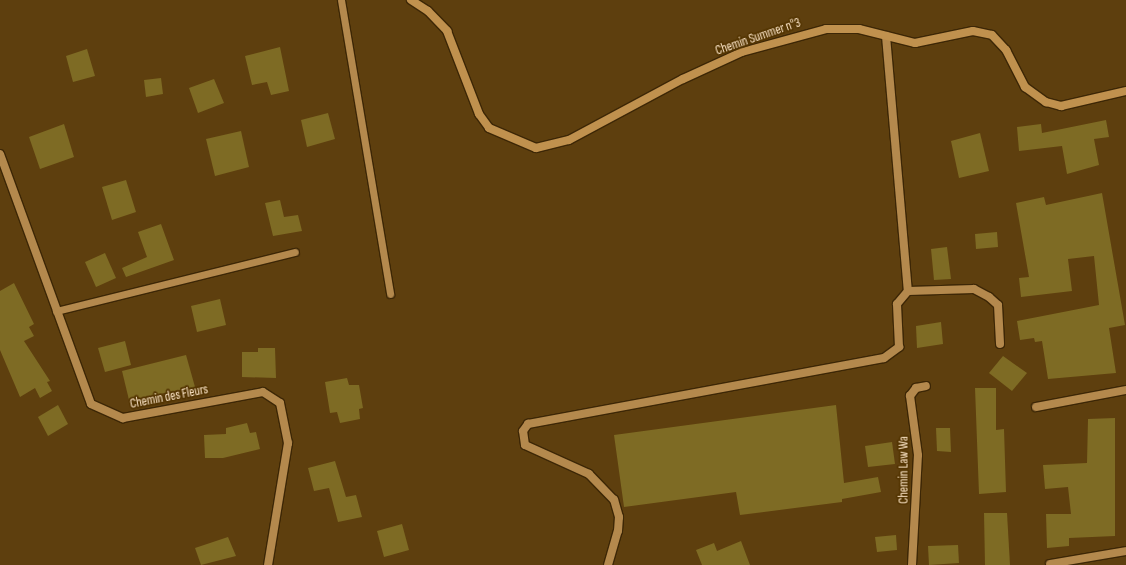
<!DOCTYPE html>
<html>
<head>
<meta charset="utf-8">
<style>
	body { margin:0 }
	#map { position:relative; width:1126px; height:565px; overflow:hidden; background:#5e3f0e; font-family:"Sofia Sans Condensed",sans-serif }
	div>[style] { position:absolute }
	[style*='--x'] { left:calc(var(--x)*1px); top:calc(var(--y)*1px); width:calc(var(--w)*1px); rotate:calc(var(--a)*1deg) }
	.building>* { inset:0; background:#7e6b24 }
	.roads { filter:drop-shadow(1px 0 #3d2706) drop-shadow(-1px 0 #3d2706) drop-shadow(0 1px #3d2706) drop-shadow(0 -1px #3d2706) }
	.lane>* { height:7px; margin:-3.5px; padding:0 3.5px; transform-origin:3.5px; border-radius:3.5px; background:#b4894d }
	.street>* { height:8px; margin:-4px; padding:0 4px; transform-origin:4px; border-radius:4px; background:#b4894d }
	.secondary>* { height:8px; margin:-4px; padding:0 4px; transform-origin:4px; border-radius:4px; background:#c0914e }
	span { translate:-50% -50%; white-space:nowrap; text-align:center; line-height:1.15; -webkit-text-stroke:3.5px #533400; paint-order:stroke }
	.street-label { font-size:13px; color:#fee7c9 }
</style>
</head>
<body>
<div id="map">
	<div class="building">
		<div style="clip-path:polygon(280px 47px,289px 91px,271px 95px,267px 82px,252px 85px,245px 56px)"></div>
		<div style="clip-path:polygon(87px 49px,95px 76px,73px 82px,66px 56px)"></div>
		<div style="clip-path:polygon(161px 78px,163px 94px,146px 97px,144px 80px)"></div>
		<div style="clip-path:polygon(214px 79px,224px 103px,198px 113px,189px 88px)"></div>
		<div style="clip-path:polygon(328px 113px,335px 139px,307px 147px,301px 120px)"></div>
		<div style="clip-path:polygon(1106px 120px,1109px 137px,1094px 139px,1099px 165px,1067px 174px,1062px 146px,1019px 151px,1017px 127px,1041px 124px,1042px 133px)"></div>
		<div style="clip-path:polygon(64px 124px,74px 157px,40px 169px,29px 137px)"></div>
		<div style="clip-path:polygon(241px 131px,249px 167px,215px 176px,206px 139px)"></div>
		<div style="clip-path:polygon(980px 133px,989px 171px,959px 178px,951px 141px)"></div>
		<div style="clip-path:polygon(126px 180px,136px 212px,112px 220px,102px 187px)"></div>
		<div style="clip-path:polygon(1102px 193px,1125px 325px,1109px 328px,1116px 373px,1048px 379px,1042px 341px,1035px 342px,1034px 338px,1020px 340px,1017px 321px,1099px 305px,1094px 256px,1068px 259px,1072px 291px,1021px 297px,1019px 278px,1029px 277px,1016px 203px,1044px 197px,1046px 205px)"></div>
		<div style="clip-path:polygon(280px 200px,284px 217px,298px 215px,302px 231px,273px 236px,265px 203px)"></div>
		<div style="clip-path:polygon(161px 224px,174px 260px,126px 277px,122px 268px,147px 257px,138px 232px)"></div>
		<div style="clip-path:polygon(997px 232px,998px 247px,976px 249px,975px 234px)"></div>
		<div style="clip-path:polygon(947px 247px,951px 279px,934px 280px,931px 249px)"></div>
		<div style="clip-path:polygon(105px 253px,116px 278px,96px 287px,85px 262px)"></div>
		<div style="clip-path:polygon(14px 283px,34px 324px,29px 327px,34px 336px,24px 341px,50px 381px,47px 382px,52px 391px,40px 398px,35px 388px,20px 397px,0 350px,0 291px)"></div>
		<div style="clip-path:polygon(220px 299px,226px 325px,197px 332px,191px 306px)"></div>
		<div style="clip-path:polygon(941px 322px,943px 344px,917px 348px,916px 326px)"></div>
		<div style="clip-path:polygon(125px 341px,131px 365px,105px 372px,98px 348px)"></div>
		<div style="clip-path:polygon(258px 348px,275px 348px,276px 378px,242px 377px,242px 352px,258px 352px)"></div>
		<div style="clip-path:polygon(186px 355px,195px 387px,129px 400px,122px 371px)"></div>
		<div style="clip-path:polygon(1003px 356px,1027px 373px,1012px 391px,989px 373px)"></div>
		<div style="clip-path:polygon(347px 378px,349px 385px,359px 385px,363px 408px,359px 409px,360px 419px,340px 423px,337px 412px,330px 413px,325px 382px)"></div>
		<div style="clip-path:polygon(975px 388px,996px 388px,996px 430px,1004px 429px,1006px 492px,979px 494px)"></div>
		<div style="clip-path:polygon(58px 405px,68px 424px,48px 436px,38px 417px)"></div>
		<div style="clip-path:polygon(836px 405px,844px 483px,878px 477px,881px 492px,842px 499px,842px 502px,740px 515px,736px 492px,624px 507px,614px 435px)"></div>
		<div style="clip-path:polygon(1115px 418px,1115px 536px,1069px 538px,1069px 546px,1047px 548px,1046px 514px,1071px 514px,1068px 487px,1045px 489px,1043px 465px,1087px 463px,1088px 419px)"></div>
		<div style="clip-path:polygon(247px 423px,250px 433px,256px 432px,260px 449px,223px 458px,205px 458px,204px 435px,226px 434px,226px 428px)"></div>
		<div style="clip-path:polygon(936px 428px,950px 428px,951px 452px,937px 451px)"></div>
		<div style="clip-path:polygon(892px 442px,895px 464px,868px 467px,865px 446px)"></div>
		<div style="clip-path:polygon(335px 461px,346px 497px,356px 495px,362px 517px,338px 522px,329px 488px,314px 491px,308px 468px)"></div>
		<div style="clip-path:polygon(984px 513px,1007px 513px,1010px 565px,985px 565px)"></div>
		<div style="clip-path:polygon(402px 524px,409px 550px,384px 557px,377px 531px)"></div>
		<div style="clip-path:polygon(896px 535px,897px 550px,877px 552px,875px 537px)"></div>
		<div style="clip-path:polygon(228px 537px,236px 556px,201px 565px,195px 548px)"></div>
		<div style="clip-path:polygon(741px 541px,750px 565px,702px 565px,696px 550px,714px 543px,717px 551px)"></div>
		<div style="clip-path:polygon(958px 545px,959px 563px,929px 565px,928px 546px)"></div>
	</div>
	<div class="roads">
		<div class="lane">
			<div style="--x:341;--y:0;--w:298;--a:80.5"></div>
			<div style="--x:56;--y:311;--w:246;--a:-13.9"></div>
		</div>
		<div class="street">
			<div style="--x:886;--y:36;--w:256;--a:85.1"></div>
			<div style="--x:0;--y:154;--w:266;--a:70"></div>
			<div style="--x:91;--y:404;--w:35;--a:24"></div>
			<div style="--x:123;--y:418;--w:142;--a:-10.5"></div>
			<div style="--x:263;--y:392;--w:20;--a:33"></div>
			<div style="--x:280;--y:403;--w:41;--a:78.7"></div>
			<div style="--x:288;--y:443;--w:124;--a:99.3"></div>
			<div style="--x:1036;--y:407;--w:92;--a:-10.7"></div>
			<div style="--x:1050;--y:564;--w:77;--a:-9.7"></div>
			<div style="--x:608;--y:565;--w:35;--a:-74"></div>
			<div style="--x:618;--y:531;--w:14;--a:-86"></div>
			<div style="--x:619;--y:517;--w:18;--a:-106"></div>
			<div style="--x:614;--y:500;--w:36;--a:-134"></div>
			<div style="--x:589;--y:474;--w:70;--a:-155.6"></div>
			<div style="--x:525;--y:445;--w:14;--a:-98"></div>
			<div style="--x:523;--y:431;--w:9;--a:-54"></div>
			<div style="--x:528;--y:424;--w:362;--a:-10.5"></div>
			<div style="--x:884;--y:358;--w:19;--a:-36"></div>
			<div style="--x:899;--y:347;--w:43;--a:-92.7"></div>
			<div style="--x:897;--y:304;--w:17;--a:-50"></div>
			<div style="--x:908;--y:291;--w:66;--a:-1.7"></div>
			<div style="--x:974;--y:289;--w:17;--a:28"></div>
			<div style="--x:989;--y:297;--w:12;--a:42"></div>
			<div style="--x:998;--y:305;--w:39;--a:87"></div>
			<div style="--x:912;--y:565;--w:110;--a:-86.9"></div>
			<div style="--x:918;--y:455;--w:60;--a:-97.7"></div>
			<div style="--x:910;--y:396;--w:10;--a:-53"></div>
			<div style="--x:916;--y:388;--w:10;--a:-11"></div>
		</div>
		<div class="secondary">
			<div style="--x:411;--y:0;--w:20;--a:33"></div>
			<div style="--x:428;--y:11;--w:28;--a:46"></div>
			<div style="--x:447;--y:31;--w:89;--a:68.9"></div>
			<div style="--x:479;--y:114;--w:17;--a:54"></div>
			<div style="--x:489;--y:128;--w:51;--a:23.1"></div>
			<div style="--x:536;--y:148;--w:34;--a:-14"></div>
			<div style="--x:569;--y:140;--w:129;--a:-28.2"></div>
			<div style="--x:683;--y:79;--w:65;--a:-24.6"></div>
			<div style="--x:742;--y:52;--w:87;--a:-15.3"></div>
			<div style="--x:826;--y:29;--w:33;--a:0"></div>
			<div style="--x:859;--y:29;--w:58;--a:14"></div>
			<div style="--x:915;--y:43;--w:59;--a:-11.7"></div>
			<div style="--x:973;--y:31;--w:19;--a:12"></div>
			<div style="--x:992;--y:35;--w:21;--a:47"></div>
			<div style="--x:1006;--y:50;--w:42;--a:62.8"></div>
			<div style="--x:1025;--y:87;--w:26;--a:36"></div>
			<div style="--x:1046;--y:102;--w:16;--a:15"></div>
			<div style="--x:1061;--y:106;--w:67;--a:-13"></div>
		</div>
	</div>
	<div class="street-label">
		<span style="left:758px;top:37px;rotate:-19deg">Chemin Summer n°3</span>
		<span style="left:169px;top:397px;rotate:-11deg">Chemin des Fleurs</span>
		<span style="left:904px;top:470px;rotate:-90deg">Chemin Law Wa</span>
	</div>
</div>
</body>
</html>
